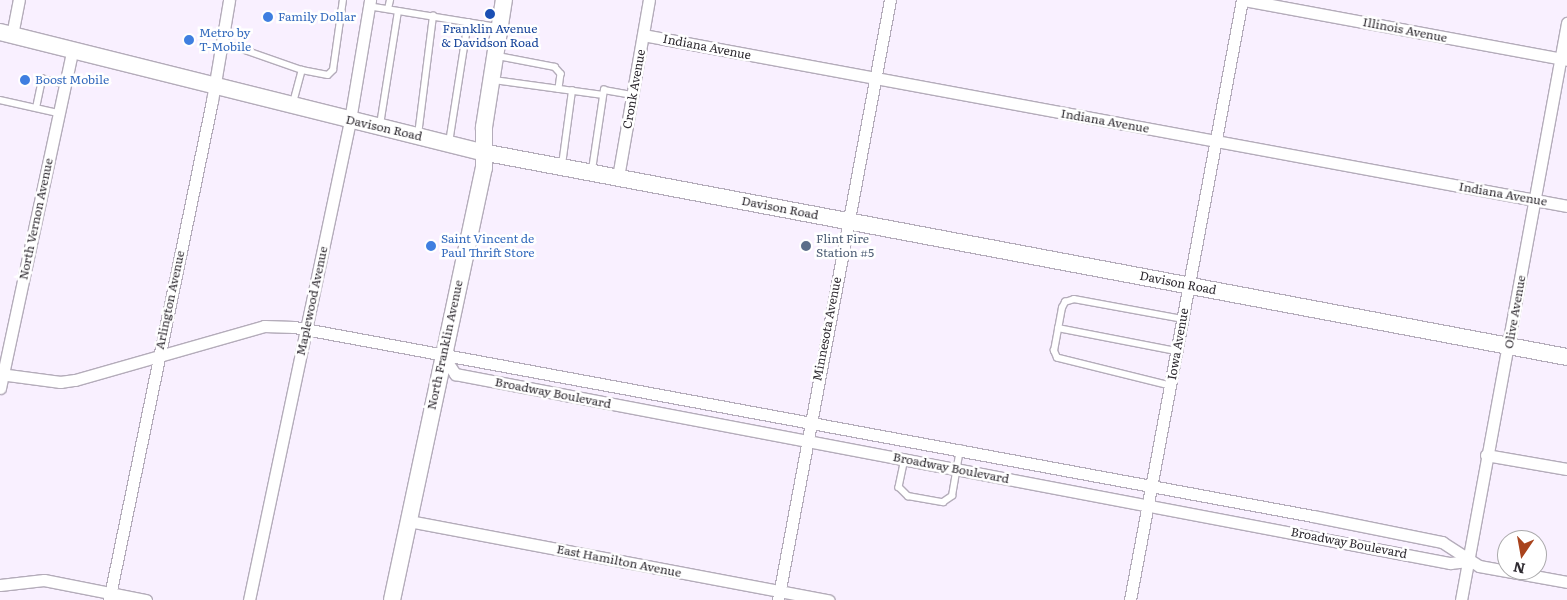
<!DOCTYPE html>
<html>
<head>
<meta charset="utf-8">
<style>
	body { margin:0 }
	#map { position:relative; width:1567px; height:600px; overflow:hidden; background:#f9f0ff; font-family:Literata,serif }
	div>[style] { position:absolute }
	[style*='--x'] { left:calc(var(--x)*1px); top:calc(var(--y)*1px); width:calc(var(--w)*1px); rotate:calc(var(--a)*1deg) }
	.roads { filter:drop-shadow(1px 0 #b4acba) drop-shadow(-1px 0 #b4acba) drop-shadow(0 1px #b4acba) drop-shadow(0 -1px #b4acba) }
	.lane>* { height:5.5px; margin:-2.75px; padding:0 2.75px; transform-origin:2.75px; border-radius:2.75px; background:#fff }
	.street>* { height:11px; margin:-5.5px; padding:0 5.5px; transform-origin:5.5px; border-radius:5.5px; background:#fff }
	.secondary>* { height:16px; margin:-8px; padding:0 8px; transform-origin:8px; border-radius:8px; background:#fff }
	.dots>* { width:14px; height:14px; translate:-50% -50%; box-sizing:border-box; border:2px solid #fff; border-radius:50% }
	span { translate:-50% -50%; white-space:nowrap; text-align:center; line-height:1.15; -webkit-text-stroke:5px #fff; paint-order:stroke }
	.shop-label { font-size:12px; color:#366cbe }
	.left { translate:0 -50%; text-align:left }
	.transit-label { font-size:12px; color:#164399 }
	.street-label { font-size:12px; color:#2e2a30 }
	.service-label { font-size:12px; color:#4e5e75 }
	.north { position:absolute; left:1497px; top:530px; width:50px; height:50px; box-sizing:border-box; background:#fff; border:1px solid #abaaac; border-radius:50%; rotate:192deg; font-size:14px; font-weight:700; line-height:20px; text-align:center; color:#2e2a30 }
	.north::after { content:''; display:block; margin:auto; width:18px; height:22px; background:#a9431d; clip-path:polygon(50% 0,100% 100%,50% 72%,0 100%) }
</style>
</head>
<body>
<div id="map">
	<div class="roads">
		<div class="lane">
			<div style="--x:368;--y:6;--w:132;--a:9.2"></div>
			<div style="--x:388;--y:9;--w:9;--a:-77"></div>
			<div style="--x:222;--y:42;--w:85;--a:19.3"></div>
			<div style="--x:498;--y:56;--w:58;--a:10.9"></div>
			<div style="--x:555;--y:67;--w:9;--a:49"></div>
			<div style="--x:561;--y:74;--w:15;--a:98"></div>
			<div style="--x:494;--y:80;--w:110;--a:7.8"></div>
			<div style="--x:0;--y:100;--w:59;--a:12.6"></div>
			<div style="--x:293;--y:103;--w:34;--a:-75"></div>
			<div style="--x:302;--y:70;--w:26;--a:11"></div>
			<div style="--x:328;--y:75;--w:7;--a:-45"></div>
			<div style="--x:333;--y:70;--w:71;--a:-81.9"></div>
			<div style="--x:36;--y:108;--w:30;--a:-78"></div>
			<div style="--x:42;--y:79;--w:24;--a:12"></div>
			<div style="--x:380;--y:125;--w:115;--a:-81"></div>
			<div style="--x:418;--y:135;--w:120;--a:-82.8"></div>
			<div style="--x:449;--y:143;--w:122;--a:-81.1"></div>
			<div style="--x:562;--y:165;--w:75;--a:-82.3"></div>
			<div style="--x:592;--y:170;--w:81;--a:-81.5"></div>
			<div style="--x:604;--y:90;--w:29;--a:10"></div>
			<div style="--x:1058;--y:328;--w:120;--a:11"></div>
			<div style="--x:1170;--y:386;--w:116;--a:-166.1"></div>
			<div style="--x:1057;--y:358;--w:8;--a:-113"></div>
			<div style="--x:1054;--y:351;--w:44;--a:-79.5"></div>
			<div style="--x:1062;--y:308;--w:7;--a:-63"></div>
			<div style="--x:1065;--y:302;--w:9;--a:-18"></div>
			<div style="--x:1074;--y:299;--w:111;--a:10.4"></div>
			<div style="--x:905;--y:459;--w:29;--a:102"></div>
			<div style="--x:899;--y:487;--w:13;--a:45"></div>
			<div style="--x:908;--y:496;--w:36;--a:10"></div>
			<div style="--x:943;--y:502;--w:11;--a:-34"></div>
			<div style="--x:952;--y:496;--w:48;--a:-80.3"></div>
		</div>
		<div class="street">
			<div style="--x:1244;--y:0;--w:329;--a:10.5"></div>
			<div style="--x:12;--y:35;--w:36;--a:-79"></div>
			<div style="--x:643;--y:35;--w:940;--a:10.48"></div>
			<div style="--x:618;--y:177;--w:180;--a:-80.1"></div>
			<div style="--x:443;--y:356;--w:22;--a:56"></div>
			<div style="--x:455;--y:374;--w:1013;--a:10.76"></div>
			<div style="--x:1450;--y:563;--w:18;--a:-6"></div>
			<div style="--x:0;--y:374;--w:61;--a:7.6"></div>
			<div style="--x:60;--y:382;--w:15;--a:-8"></div>
			<div style="--x:75;--y:380;--w:197;--a:-15.9"></div>
			<div style="--x:264;--y:326;--w:30;--a:2"></div>
			<div style="--x:294;--y:327;--w:1036;--a:10.51"></div>
			<div style="--x:1313;--y:516;--w:132;--a:11.4"></div>
			<div style="--x:1442;--y:542;--w:44;--a:33"></div>
			<div style="--x:1479;--y:566;--w:89;--a:10.3"></div>
			<div style="--x:0;--y:388;--w:345;--a:-77.9"></div>
			<div style="--x:1486;--y:455;--w:82;--a:9.8"></div>
			<div style="--x:409;--y:521;--w:427;--a:10.7"></div>
			<div style="--x:0;--y:585;--w:44;--a:-6.5"></div>
			<div style="--x:44;--y:580;--w:104;--a:11.1"></div>
			<div style="--x:109;--y:600;--w:510;--a:-78.34"></div>
			<div style="--x:212;--y:101;--w:102;--a:-80.4"></div>
			<div style="--x:249;--y:600;--w:491;--a:-78.1"></div>
			<div style="--x:350;--y:120;--w:122;--a:-80.5"></div>
			<div style="--x:778;--y:600;--w:610;--a:-79.43"></div>
			<div style="--x:1130;--y:600;--w:610;--a:-79.43"></div>
			<div style="--x:1461;--y:600;--w:587;--a:-79.59"></div>
		</div>
		<div class="secondary">
			<div style="--x:0;--y:32;--w:497;--a:14"></div>
			<div style="--x:482;--y:152;--w:1104;--a:10.7"></div>
			<div style="--x:392;--y:600;--w:442;--a:-78"></div>
			<div style="--x:484;--y:168;--w:41;--a:-90"></div>
			<div style="--x:484;--y:127;--w:129;--a:-81.1"></div>
		</div>
	</div>
	<div class="dots">
		<div style="left:490px;top:14px;background:#1a4fb4"></div>
		<div style="left:268px;top:17px;background:#3f7fe0"></div>
		<div style="left:189px;top:40px;background:#3f7fe0"></div>
		<div style="left:25px;top:80px;background:#3f7fe0"></div>
		<div style="left:431px;top:246px;background:#3f7fe0"></div>
		<div style="left:806px;top:246px;background:#5c6f8a"></div>
	</div>
	<div class="shop-label">
		<span class="left" style="left:278px;top:17px">Family Dollar</span>
		<span class="left" style="left:199px;top:40px">Metro by<br>T-Mobile</span>
		<span class="left" style="left:35px;top:80px">Boost Mobile</span>
		<span class="left" style="left:441px;top:246px">Saint Vincent de<br>Paul Thrift Store</span>
	</div>
	<div class="transit-label">
		<span style="left:490px;top:36px">Franklin Avenue<br>&amp; Davidson Road</span>
	</div>
	<div class="street-label">
		<span style="left:1405px;top:30px;rotate:11deg">Illinois Avenue</span>
		<span style="left:707px;top:47px;rotate:11deg">Indiana Avenue</span>
		<span style="left:634px;top:89px;rotate:-80deg">Cronk Avenue</span>
		<span style="left:1105px;top:121px;rotate:10deg">Indiana Avenue</span>
		<span style="left:384px;top:128px;rotate:13deg">Davison Road</span>
		<span style="left:1503px;top:194px;rotate:10deg">Indiana Avenue</span>
		<span style="left:780px;top:208px;rotate:11deg">Davison Road</span>
		<span style="left:36px;top:219px;rotate:-78deg">North Vernon Avenue</span>
		<span style="left:1178px;top:283px;rotate:11deg">Davison Road</span>
		<span style="left:170px;top:300px;rotate:-78deg">Arlington Avenue</span>
		<span style="left:312px;top:301px;rotate:-78deg">Maplewood Avenue</span>
		<span style="left:1515px;top:312px;rotate:-80deg">Olive Avenue</span>
		<span style="left:827px;top:329px;rotate:-79deg">Minnesota Avenue</span>
		<span style="left:1178px;top:344px;rotate:-80deg">Iowa Avenue</span>
		<span style="left:445px;top:345px;rotate:-78deg">North Franklin Avenue</span>
		<span style="left:553px;top:393px;rotate:11deg">Broadway Boulevard</span>
		<span style="left:951px;top:468px;rotate:11deg">Broadway Boulevard</span>
		<span style="left:1349px;top:543px;rotate:11deg">Broadway Boulevard</span>
		<span style="left:619px;top:561px;rotate:11deg">East Hamilton Avenue</span>
	</div>
	<div class="service-label">
		<span class="left" style="left:816px;top:246px">Flint Fire<br>Station #5</span>
	</div>
	<div class="north">N</div>
</div>
</body>
</html>
